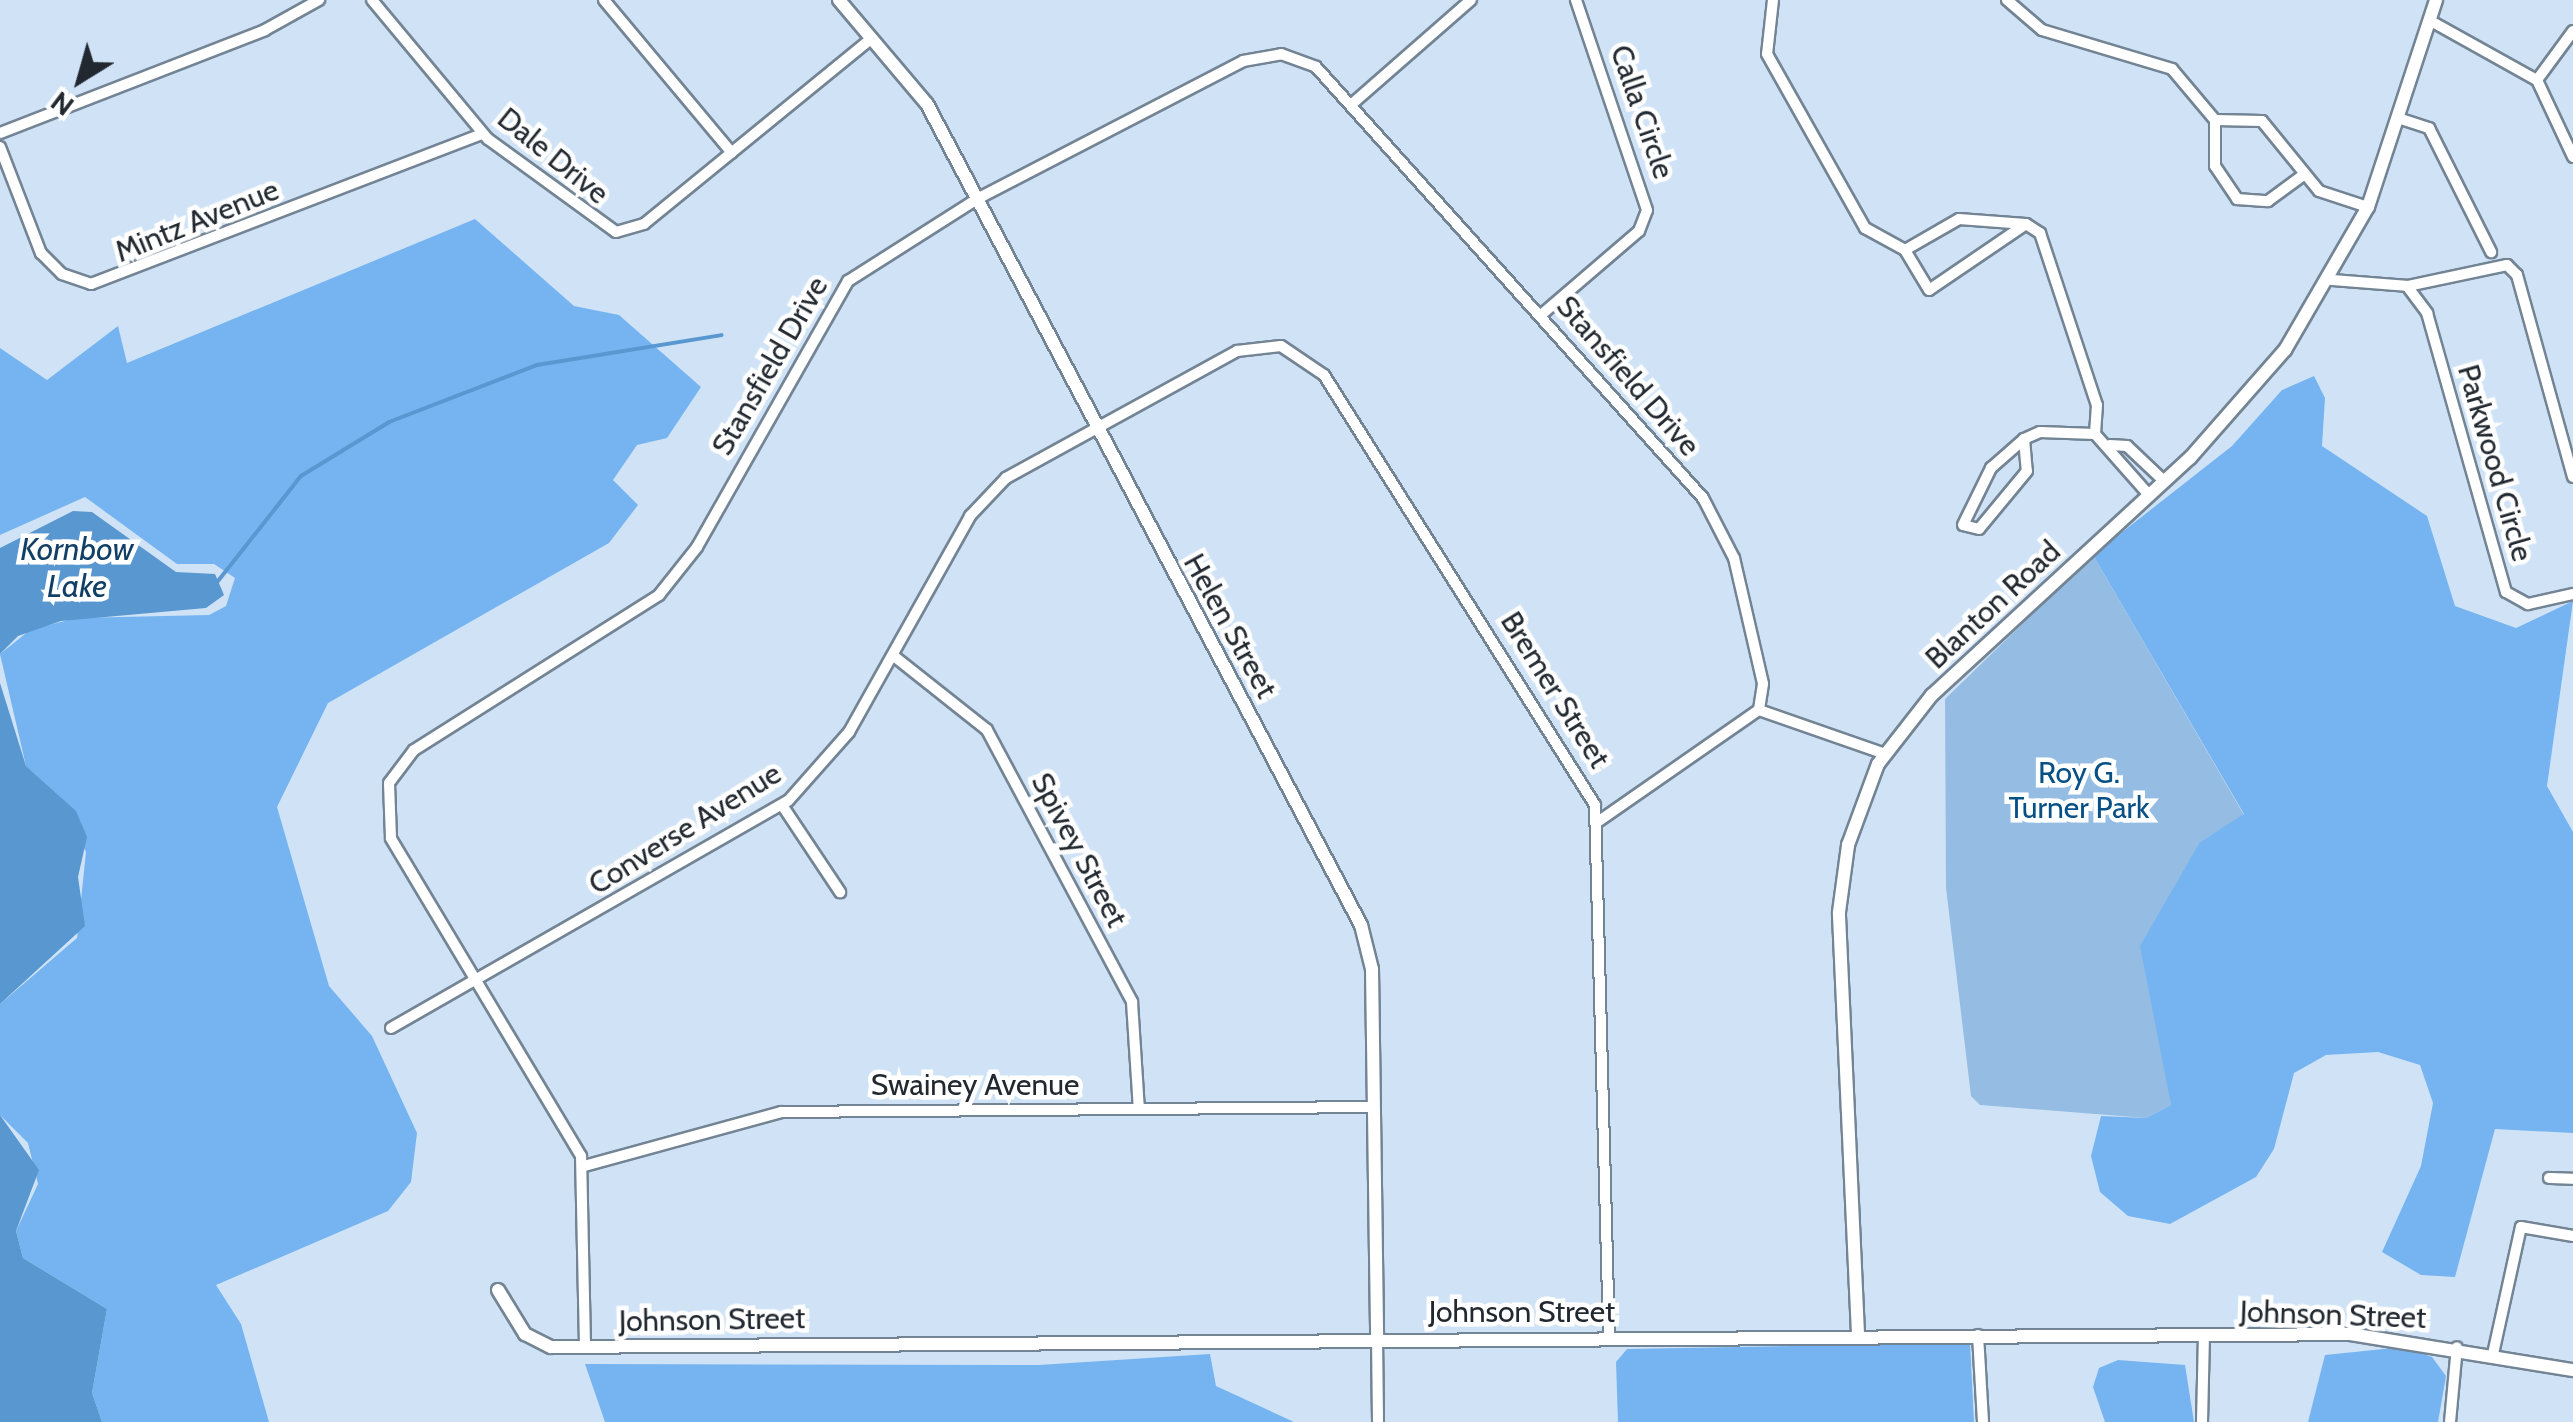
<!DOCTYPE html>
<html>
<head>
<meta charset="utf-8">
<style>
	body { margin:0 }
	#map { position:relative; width:2573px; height:1422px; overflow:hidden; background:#d0e3f6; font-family:Cabin,sans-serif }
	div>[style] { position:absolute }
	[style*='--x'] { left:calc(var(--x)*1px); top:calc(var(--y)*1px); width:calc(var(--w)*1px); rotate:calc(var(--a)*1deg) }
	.green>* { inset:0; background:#95bde4 }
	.forest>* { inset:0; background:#75b4f0 }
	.water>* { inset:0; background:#5997d1 }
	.stream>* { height:4px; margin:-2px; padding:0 2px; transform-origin:2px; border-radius:2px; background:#5997d1 }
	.roads { filter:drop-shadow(2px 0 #738494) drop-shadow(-2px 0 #738494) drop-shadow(0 2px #738494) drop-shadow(0 -2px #738494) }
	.minor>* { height:10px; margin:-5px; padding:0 5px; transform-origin:5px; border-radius:5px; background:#fff }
	.tertiary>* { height:12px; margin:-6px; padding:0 6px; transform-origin:6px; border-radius:6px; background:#fff }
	span { translate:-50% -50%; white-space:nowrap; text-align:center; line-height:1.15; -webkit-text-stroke:9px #fff; paint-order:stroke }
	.street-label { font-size:30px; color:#21282f }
	.park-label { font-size:30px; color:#065086 }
	.water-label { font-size:32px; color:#123f66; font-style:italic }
	.north { position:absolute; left:30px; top:30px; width:100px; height:100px; -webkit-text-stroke:8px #fff; paint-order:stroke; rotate:217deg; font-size:28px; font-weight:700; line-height:40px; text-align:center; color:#21282f }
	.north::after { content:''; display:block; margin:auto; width:35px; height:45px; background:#21282f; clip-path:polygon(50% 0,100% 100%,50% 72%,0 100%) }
</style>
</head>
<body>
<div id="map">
	<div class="green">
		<div style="clip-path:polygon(2093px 555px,2244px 815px,2200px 842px,2165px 1065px,2171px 1105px,2146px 1118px,1980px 1105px,1971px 1096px,1946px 888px,1945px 699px)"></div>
	</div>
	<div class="forest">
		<div style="clip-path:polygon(475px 219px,574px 306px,619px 315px,701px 387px,667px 438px,637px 445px,613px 480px,638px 505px,609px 543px,328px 703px,277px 807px,329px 986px,372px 1036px,417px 1133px,411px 1182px,388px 1211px,216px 1285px,241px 1324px,269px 1422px,102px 1422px,92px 1393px,107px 1309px,23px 1258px,16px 1231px,38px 1184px,28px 1143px,0 1115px,0 1004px,77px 938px,86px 852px,59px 796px,26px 766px,0 654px,30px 630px,76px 618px,209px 615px,226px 606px,235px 578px,214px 564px,177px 564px,85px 497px,0 535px,0 348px,47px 380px,118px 326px,127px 363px)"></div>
		<div style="clip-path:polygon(2314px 376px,2325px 398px,2322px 446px,2427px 516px,2455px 606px,2516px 628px,2573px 601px,2547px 786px,2573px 832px,2573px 1133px,2495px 1129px,2455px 1277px,2421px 1275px,2382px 1252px,2421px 1166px,2433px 1103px,2420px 1065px,2378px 1052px,2326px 1055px,2294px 1073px,2274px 1149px,2256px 1177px,2170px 1224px,2128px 1216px,2100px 1192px,2091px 1156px,2101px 1116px,2146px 1118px,2171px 1105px,2140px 946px,2200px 842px,2244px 814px,2093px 555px,2232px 446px,2282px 390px)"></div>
		<div style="clip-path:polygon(1970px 1343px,1974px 1422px,1618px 1422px,1616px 1362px,1627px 1349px)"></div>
		<div style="clip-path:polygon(2403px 1347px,2432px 1357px,2446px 1376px,2438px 1422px,2308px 1422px,2325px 1355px)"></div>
		<div style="clip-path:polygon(1210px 1354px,1216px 1386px,1294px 1422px,605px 1422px,585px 1364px,1039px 1365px)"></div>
		<div style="clip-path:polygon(2118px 1360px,2185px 1365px,2194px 1422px,2105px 1422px,2093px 1387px,2099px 1368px)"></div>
	</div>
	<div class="water">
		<div style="clip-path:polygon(73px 511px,92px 512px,176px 572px,215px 574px,224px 595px,206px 608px,61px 621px,18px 636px,0 654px,0 548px)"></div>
		<div style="clip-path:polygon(0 683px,26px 766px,76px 811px,87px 837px,78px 877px,85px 926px,0 1004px)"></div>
		<div style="clip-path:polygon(0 1115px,39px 1170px,16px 1231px,23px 1258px,107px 1309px,92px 1393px,102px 1422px,0 1422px)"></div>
	</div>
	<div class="stream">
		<div style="--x:218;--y:581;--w:134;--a:-51.7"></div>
		<div style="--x:301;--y:476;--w:103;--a:-31.5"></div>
		<div style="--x:389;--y:422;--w:159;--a:-21.1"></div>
		<div style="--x:537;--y:365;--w:187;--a:-9.2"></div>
	</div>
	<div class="roads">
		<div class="minor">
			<div style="--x:372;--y:0;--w:181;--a:50.2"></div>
			<div style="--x:488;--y:139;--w:158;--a:36"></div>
			<div style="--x:616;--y:232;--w:29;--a:-16"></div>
			<div style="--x:644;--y:224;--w:294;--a:-39.2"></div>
			<div style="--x:604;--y:0;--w:199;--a:50.1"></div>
			<div style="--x:1773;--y:0;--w:54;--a:96.3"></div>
			<div style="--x:1767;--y:54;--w:200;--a:60.6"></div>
			<div style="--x:1865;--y:228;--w:46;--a:28.8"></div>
			<div style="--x:2007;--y:0;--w:46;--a:40.6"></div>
			<div style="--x:2042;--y:30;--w:136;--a:16.7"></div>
			<div style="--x:2172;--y:69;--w:67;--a:49.9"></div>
			<div style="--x:2215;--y:120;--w:46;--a:90"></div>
			<div style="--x:2215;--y:166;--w:40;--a:56"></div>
			<div style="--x:2237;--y:199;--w:31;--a:4"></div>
			<div style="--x:2268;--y:201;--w:42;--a:-36.3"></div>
			<div style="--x:2429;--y:20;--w:124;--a:29.1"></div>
			<div style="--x:2573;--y:31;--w:61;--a:126.3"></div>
			<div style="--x:2537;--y:80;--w:85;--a:64.9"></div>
			<div style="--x:1352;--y:104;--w:158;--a:-41.2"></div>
			<div style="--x:2398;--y:118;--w:33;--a:18"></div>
			<div style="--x:2429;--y:128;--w:139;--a:63.4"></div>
			<div style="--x:2215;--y:120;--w:47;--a:1.2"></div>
			<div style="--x:2262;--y:121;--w:90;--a:50.8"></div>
			<div style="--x:2319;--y:191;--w:52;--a:18.1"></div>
			<div style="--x:0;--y:133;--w:284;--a:-21.2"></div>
			<div style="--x:265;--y:30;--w:62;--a:-29.1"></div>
			<div style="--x:0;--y:147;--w:114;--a:68.9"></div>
			<div style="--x:41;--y:253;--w:30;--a:45"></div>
			<div style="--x:62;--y:274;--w:31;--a:19"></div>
			<div style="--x:91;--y:284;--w:419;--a:-21"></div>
			<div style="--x:2026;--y:224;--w:117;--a:145.8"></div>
			<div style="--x:1929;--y:290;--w:47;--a:-121"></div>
			<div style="--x:1905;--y:250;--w:62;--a:-29.9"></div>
			<div style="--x:1959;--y:219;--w:67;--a:4.3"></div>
			<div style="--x:2026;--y:224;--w:17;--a:33"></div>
			<div style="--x:2040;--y:233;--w:181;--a:71.7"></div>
			<div style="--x:2097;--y:405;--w:29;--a:94"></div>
			<div style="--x:2331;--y:280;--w:76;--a:4.5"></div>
			<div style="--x:1541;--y:315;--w:129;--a:-40.6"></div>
			<div style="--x:1639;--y:231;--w:22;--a:-69"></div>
			<div style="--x:1647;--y:210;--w:222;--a:-108.7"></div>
			<div style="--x:2024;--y:439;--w:32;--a:85"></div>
			<div style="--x:2027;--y:471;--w:75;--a:129.6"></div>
			<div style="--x:1979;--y:529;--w:16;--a:-166"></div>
			<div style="--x:1963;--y:525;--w:64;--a:-63.8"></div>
			<div style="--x:1991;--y:468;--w:44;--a:-41.3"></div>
			<div style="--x:2024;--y:439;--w:17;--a:-24"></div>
			<div style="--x:2040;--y:432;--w:55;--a:2.1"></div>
			<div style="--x:2095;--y:434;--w:80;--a:48.5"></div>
			<div style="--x:2110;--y:445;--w:17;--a:3"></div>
			<div style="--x:2127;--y:446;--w:50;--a:43.4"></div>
			<div style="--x:2573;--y:477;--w:210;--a:-105.5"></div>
			<div style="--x:2517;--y:275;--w:14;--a:-135"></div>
			<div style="--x:2507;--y:265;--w:102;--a:168.1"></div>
			<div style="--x:2407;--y:286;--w:34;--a:53"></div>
			<div style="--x:2427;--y:313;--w:290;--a:74.2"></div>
			<div style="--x:2506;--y:592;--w:25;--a:29"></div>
			<div style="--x:2528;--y:604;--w:46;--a:-12.5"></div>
			<div style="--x:895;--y:657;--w:117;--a:38.4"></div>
			<div style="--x:987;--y:730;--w:308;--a:61.9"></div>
			<div style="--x:1132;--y:1002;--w:107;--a:86.3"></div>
			<div style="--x:782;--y:805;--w:105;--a:56.3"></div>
			<div style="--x:1599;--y:821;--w:195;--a:-34.8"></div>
			<div style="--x:1759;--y:710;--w:133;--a:19.2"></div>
			<div style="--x:391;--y:1028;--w:457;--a:-29.8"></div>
			<div style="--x:788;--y:801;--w:92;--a:-48.5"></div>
			<div style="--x:849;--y:732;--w:248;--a:-60.7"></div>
			<div style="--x:970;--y:516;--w:52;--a:-46.5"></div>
			<div style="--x:1006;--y:478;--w:264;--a:-28.8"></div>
			<div style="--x:1237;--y:351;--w:44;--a:-6.5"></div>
			<div style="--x:1281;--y:346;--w:52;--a:34"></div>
			<div style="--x:1324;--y:375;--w:508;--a:57.78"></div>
			<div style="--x:1595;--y:805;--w:531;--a:88.49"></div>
			<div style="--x:584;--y:1166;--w:204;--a:-15.3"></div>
			<div style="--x:781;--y:1112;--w:593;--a:-0.48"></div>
			<div style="--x:2549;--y:1178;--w:24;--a:2"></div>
			<div style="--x:1978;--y:1335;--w:87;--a:86.7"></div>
			<div style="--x:1377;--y:1338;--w:84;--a:89.3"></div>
			<div style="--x:585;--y:1346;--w:190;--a:-91.2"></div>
			<div style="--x:581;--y:1156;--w:370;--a:-120.9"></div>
			<div style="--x:391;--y:838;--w:55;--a:-92.1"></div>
			<div style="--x:389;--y:783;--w:41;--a:-52.9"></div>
			<div style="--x:414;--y:750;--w:290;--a:-32.3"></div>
			<div style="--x:659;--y:595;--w:61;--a:-51.6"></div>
			<div style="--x:697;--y:547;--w:306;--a:-60.4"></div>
			<div style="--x:848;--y:281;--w:153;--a:-32.4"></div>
			<div style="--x:977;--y:199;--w:300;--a:-27.4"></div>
			<div style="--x:1243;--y:61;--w:39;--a:-10"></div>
			<div style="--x:1281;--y:54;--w:37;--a:20"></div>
			<div style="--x:1316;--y:67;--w:579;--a:48.08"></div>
			<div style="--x:1703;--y:498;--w:68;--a:62.7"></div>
			<div style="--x:1734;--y:558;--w:129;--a:77"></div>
			<div style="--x:1763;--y:684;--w:26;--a:99"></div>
			<div style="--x:2493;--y:1354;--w:130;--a:-77.6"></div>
			<div style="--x:2521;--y:1227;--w:53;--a:9.8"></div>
			<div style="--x:2202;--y:1422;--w:85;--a:-88.7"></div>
			<div style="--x:2450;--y:1422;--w:75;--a:-84.7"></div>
		</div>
		<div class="tertiary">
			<div style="--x:839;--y:0;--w:136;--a:49.8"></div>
			<div style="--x:927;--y:104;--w:929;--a:62.14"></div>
			<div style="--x:1361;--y:925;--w:45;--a:76"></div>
			<div style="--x:1372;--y:969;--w:369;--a:89.2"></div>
			<div style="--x:498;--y:1290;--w:52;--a:58.5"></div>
			<div style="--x:525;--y:1334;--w:29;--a:27"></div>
			<div style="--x:551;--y:1347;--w:1799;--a:-0.41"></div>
			<div style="--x:2350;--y:1334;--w:226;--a:9.2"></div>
			<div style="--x:1858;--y:1334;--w:422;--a:-92.6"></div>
			<div style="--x:1839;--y:912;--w:68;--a:-82.3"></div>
			<div style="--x:1848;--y:845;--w:86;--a:-69.7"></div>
			<div style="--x:1878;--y:764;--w:88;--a:-52"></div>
			<div style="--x:1932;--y:695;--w:350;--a:-42.6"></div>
			<div style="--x:2190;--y:458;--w:144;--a:-48.7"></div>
			<div style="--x:2285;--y:350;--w:165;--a:-59.9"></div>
			<div style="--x:2368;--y:207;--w:218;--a:-71.8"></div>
		</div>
	</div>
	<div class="street-label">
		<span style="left:1642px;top:112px;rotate:71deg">Calla Circle</span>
		<span style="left:553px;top:156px;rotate:39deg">Dale Drive</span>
		<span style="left:197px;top:221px;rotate:-22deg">Mintz Avenue</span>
		<span style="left:770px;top:366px;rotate:-60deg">Stansfield Drive</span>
		<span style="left:1628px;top:376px;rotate:49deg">Stansfield Drive</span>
		<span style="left:2495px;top:463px;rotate:74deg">Parkwood Circle</span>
		<span style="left:1993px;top:605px;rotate:-43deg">Blanton Road</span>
		<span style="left:1230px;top:626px;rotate:61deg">Helen Street</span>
		<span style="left:1555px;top:690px;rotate:58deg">Bremer Street</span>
		<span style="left:685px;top:829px;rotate:-32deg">Converse Avenue</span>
		<span style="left:1079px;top:850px;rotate:62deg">Spivey Street</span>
		<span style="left:975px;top:1085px">Swainey Avenue</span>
		<span style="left:1522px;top:1312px">Johnson Street</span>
		<span style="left:2333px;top:1315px;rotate:2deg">Johnson Street</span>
		<span style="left:712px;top:1320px;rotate:-1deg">Johnson Street</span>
	</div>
	<div class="park-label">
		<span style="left:2079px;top:790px">Roy G.<br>Turner Park</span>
	</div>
	<div class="water-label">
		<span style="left:77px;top:568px">Kornbow<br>Lake</span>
	</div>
	<div class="north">N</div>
</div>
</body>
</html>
